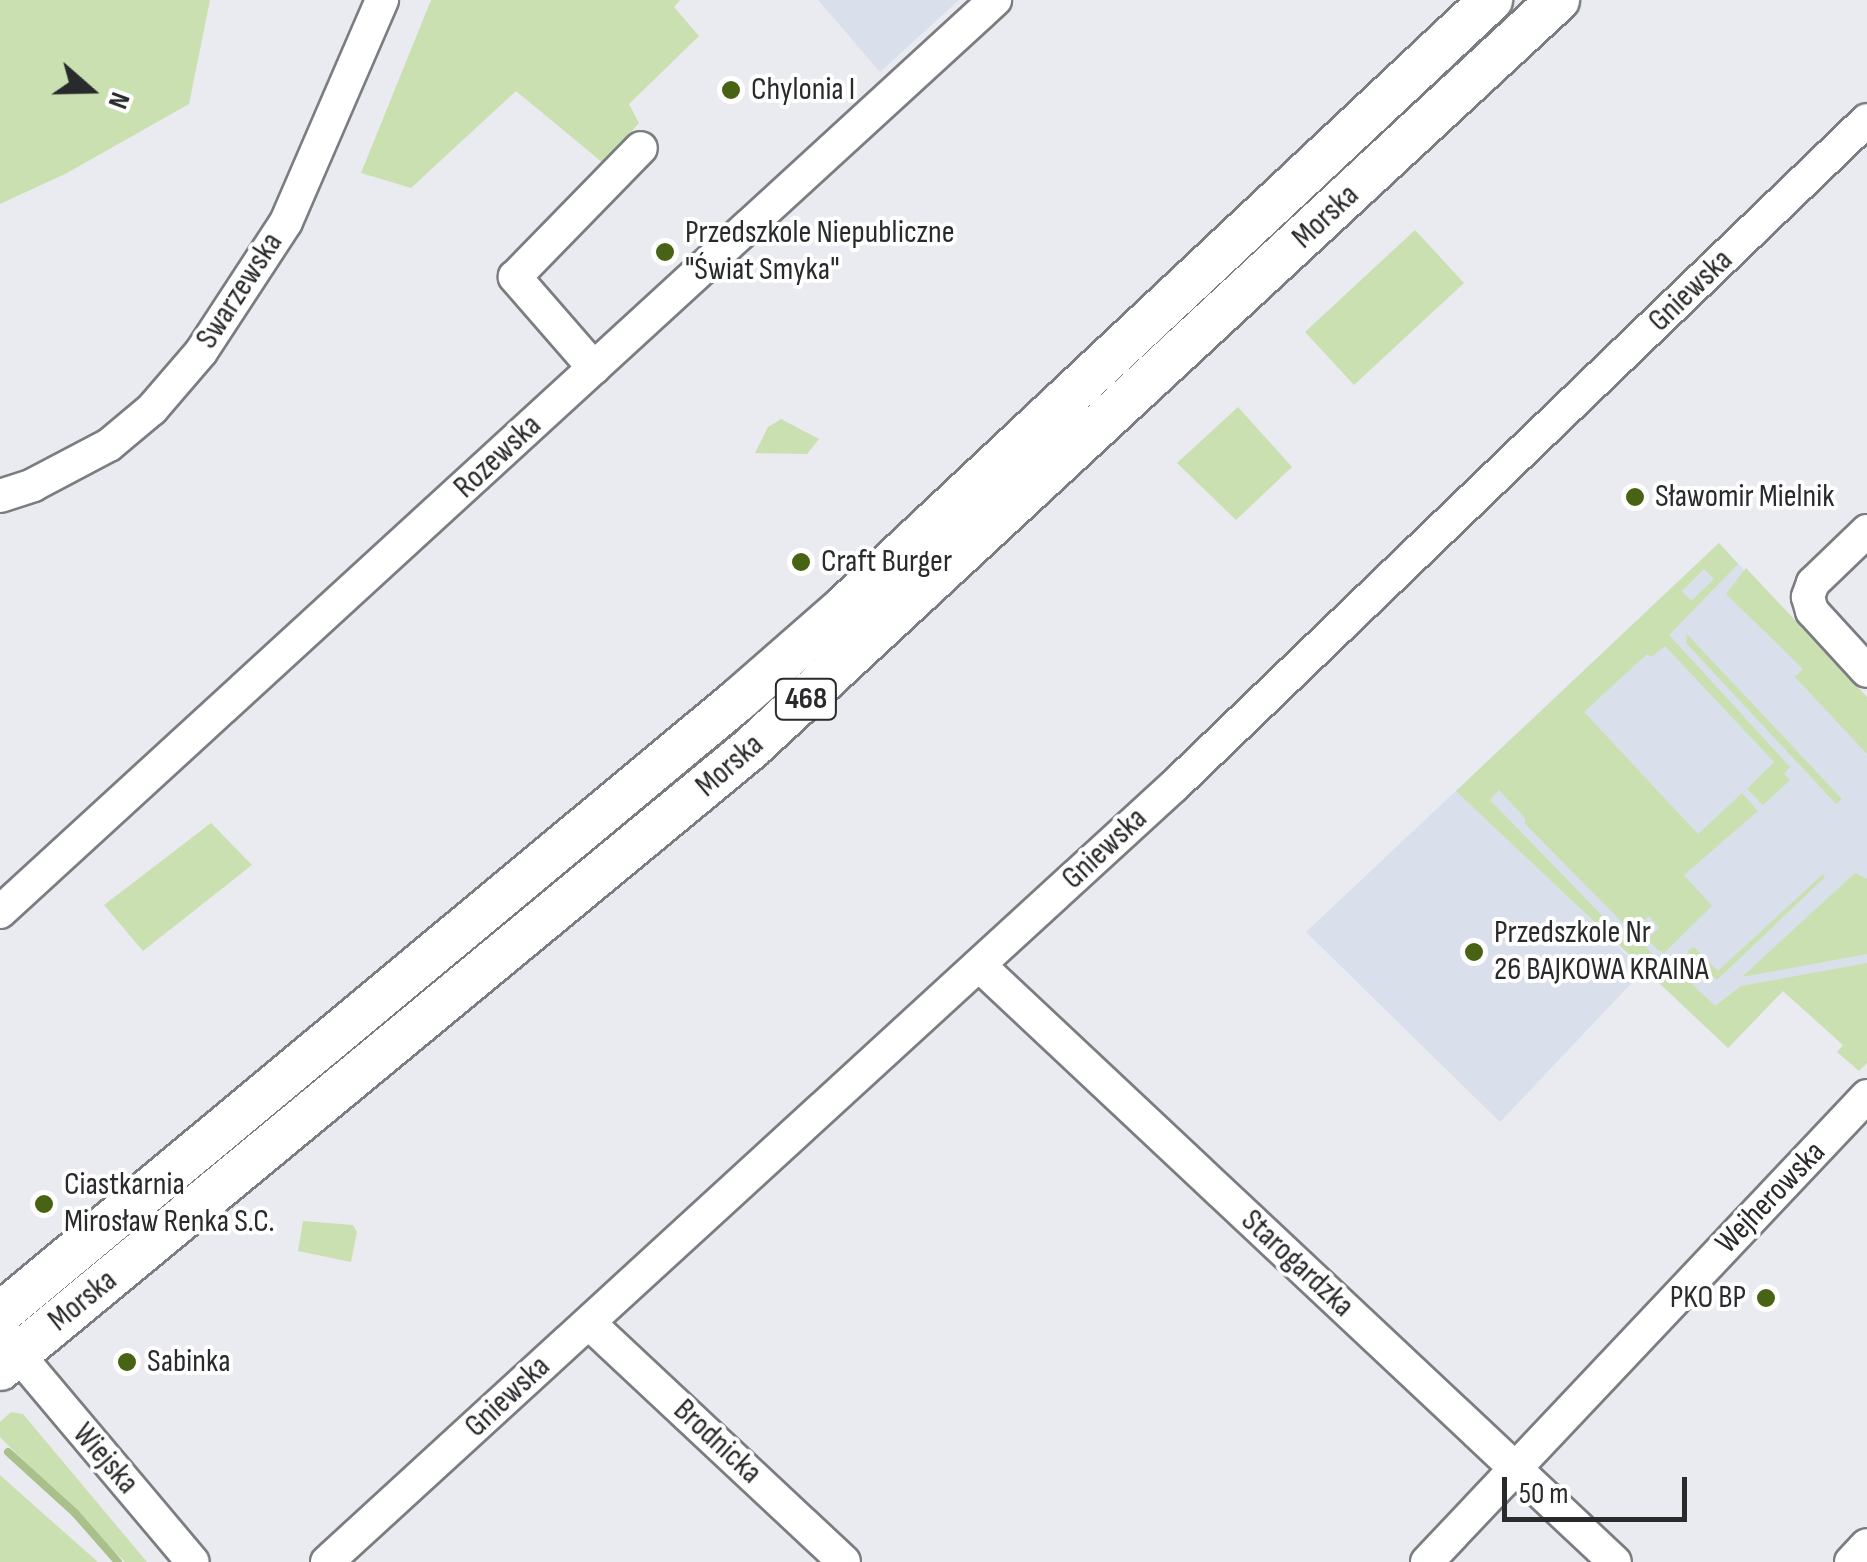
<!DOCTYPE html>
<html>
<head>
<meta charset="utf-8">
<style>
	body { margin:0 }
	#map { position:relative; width:1867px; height:1562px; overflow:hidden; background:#e9ebf0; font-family:"Sofia Sans Condensed",sans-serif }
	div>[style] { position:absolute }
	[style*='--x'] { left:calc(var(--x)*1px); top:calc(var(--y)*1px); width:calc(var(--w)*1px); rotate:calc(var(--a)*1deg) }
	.built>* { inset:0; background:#d9dfeb }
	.green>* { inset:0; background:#cbe0b1 }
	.stream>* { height:8px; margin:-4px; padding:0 4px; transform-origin:4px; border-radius:4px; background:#a9c08b }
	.roads { filter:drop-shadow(2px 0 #7a7d81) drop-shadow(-2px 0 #7a7d81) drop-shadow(0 2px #7a7d81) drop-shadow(0 -2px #7a7d81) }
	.minor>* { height:32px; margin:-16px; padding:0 16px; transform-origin:16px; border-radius:16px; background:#fff }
	.major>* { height:42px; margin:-21px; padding:0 21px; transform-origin:21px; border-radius:21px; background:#fff }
	.dots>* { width:28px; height:28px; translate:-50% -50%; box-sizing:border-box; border:5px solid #fff; border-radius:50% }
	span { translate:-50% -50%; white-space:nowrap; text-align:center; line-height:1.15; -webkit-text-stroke:8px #fff; paint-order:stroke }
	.shield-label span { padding:2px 8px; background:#fff; border:2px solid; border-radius:8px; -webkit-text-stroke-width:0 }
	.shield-label { font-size:30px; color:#292a2c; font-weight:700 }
	.poi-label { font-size:32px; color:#292a2c }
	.left { translate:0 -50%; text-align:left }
	.right { translate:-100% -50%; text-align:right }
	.street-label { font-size:32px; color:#292a2c }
	.north { position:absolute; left:40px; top:40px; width:100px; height:100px; -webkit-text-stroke:8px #fff; paint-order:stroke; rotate:110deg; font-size:28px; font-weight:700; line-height:40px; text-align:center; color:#292a2c }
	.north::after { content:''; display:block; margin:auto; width:35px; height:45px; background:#292a2c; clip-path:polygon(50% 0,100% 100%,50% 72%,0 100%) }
	.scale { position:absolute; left:1502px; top:1477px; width:185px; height:45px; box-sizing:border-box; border:5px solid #292a2c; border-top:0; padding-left:12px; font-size:30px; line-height:35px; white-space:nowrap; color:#292a2c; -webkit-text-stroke:8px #fff; paint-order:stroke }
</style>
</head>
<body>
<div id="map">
	<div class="built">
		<div style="clip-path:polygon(818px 0,959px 0,880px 72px)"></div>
		<div style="clip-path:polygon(1719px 543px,1867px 704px,1867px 1039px,1853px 1054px,1783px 991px,1728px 1048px,1573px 902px,1643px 971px,1500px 1122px,1306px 932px)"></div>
	</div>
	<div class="green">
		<div style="clip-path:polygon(0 0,210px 0,189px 104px,67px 173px,0 204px)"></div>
		<div style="clip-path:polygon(431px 0,680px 0,674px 7px,699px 36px,629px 104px,639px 123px,603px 163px,516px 91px,411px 188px,361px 173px)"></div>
		<div style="clip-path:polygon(1415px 230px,1464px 283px,1354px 385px,1305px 332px)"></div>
		<div style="clip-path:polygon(1238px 407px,1292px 467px,1236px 520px,1177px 463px)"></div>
		<div style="clip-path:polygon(781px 419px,819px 439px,807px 454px,755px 453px,768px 427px)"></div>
		<div style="clip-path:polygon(evenodd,1719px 543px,1738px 564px,1669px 635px,1790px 767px,1784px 774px,1790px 780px,1763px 805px,1747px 789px,1774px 762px,1665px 646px,1651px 657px,1647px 654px,1584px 712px,1698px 834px,1742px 793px,1758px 811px,1684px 875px,1712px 906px,1664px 953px,1658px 950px,1647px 939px,1659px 928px,1649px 916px,1637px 927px,1626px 926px,1525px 824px,1525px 818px,1499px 790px,1490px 800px,1613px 927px,1633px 933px,1666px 969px,1672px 965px,1715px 1006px,1741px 986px,1867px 963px,1867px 1063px,1859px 1071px,1837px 1052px,1843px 1045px,1783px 991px,1728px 1048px,1456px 791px,1719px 543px,1704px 569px,1714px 579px,1691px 601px,1682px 591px,1704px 569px)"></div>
		<div style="clip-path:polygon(1746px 568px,1867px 697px,1867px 754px,1795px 677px,1803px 669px,1726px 594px)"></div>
		<div style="clip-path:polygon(1687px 634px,1842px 799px,1836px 804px,1686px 643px)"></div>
		<div style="clip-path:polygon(211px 823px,252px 865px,143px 951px,104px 905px)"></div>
		<div style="clip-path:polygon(1855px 873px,1867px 879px,1867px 954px,1742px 977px)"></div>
		<div style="clip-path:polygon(1823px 874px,1825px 877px,1717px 980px,1687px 951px,1694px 947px,1718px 971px)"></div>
		<div style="clip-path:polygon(303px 1221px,353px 1225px,357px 1232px,351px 1262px,298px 1251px)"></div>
		<div style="clip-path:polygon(11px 1412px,23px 1414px,147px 1562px,125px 1562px,0 1437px,0 1422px)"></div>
		<div style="clip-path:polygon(0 1475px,29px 1501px,98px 1562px,0 1562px)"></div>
	</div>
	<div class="stream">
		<div style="--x:8;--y:1452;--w:91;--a:42.3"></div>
		<div style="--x:75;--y:1513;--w:65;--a:48.7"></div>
	</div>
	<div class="roads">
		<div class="minor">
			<div style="--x:594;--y:368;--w:121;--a:-131"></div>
			<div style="--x:515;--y:277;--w:180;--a:-45.7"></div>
			<div style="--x:0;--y:496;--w:35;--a:-18"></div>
			<div style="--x:33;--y:485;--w:86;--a:-27.8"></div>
			<div style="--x:109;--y:445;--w:56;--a:-39.9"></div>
			<div style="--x:152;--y:409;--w:75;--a:-49.3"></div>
			<div style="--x:201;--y:352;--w:155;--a:-56.8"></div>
			<div style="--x:286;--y:222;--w:242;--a:-66.6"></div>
			<div style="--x:1867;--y:531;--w:75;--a:136.1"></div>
			<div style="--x:1813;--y:583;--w:15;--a:110"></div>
			<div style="--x:1808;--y:597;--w:15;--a:74"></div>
			<div style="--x:1812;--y:611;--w:81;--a:47.5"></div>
			<div style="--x:0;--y:912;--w:1350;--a:-42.51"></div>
			<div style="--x:979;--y:965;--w:872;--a:43.19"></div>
			<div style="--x:589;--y:1323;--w:349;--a:43.1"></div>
			<div style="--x:0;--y:1333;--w:299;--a:49.9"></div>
			<div style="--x:327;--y:1562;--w:1149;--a:-42.5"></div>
			<div style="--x:1174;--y:786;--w:961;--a:-43.86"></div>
			<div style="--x:1427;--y:1562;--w:641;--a:-46.64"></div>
			<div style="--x:1851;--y:1562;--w:23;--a:-47"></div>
		</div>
		<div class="major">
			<div style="--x:0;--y:1314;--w:960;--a:-39.76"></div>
			<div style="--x:738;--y:700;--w:140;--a:-41.2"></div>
			<div style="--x:843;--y:608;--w:889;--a:-43.18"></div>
			<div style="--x:0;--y:1369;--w:973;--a:-39.58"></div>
			<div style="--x:750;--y:749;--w:1102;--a:-42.83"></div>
		</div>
	</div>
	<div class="dots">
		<div style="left:731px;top:90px;background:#486314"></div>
		<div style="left:665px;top:252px;background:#486314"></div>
		<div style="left:1635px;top:497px;background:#486314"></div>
		<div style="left:801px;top:562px;background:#486314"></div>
		<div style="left:1474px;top:952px;background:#486314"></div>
		<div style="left:44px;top:1204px;background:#486314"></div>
		<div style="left:1766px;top:1298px;background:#486314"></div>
		<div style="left:127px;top:1362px;background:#486314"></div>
	</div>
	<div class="shield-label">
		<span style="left:806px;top:699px">468</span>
	</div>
	<div class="poi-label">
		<span class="left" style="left:751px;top:90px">Chylonia I</span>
		<span class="left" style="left:685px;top:252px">Przedszkole Niepubliczne<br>"Świat Smyka"</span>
		<span class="left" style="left:1655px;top:497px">Sławomir Mielnik</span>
		<span class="left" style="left:821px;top:562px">Craft Burger</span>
		<span class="left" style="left:1494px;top:952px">Przedszkole Nr<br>26 BAJKOWA KRAINA</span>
		<span class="left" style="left:64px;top:1204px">Ciastkarnia<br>Mirosław Renka S.C.</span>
		<span class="right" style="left:1746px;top:1298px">PKO BP</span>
		<span class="left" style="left:147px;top:1362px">Sabinka</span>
	</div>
	<div class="street-label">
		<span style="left:1326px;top:217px;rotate:-43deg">Morska</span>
		<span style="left:240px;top:291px;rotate:-57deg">Swarzewska</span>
		<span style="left:1691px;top:291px;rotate:-44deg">Gniewska</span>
		<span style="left:498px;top:457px;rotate:-43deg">Rozewska</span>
		<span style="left:730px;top:766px;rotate:-41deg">Morska</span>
		<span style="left:1105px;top:849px;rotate:-43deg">Gniewska</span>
		<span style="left:1771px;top:1198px;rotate:-46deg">Wejherowska</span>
		<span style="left:1297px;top:1264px;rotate:43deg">Starogardzka</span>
		<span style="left:83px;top:1301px;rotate:-39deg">Morska</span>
		<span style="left:508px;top:1397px;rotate:-43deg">Gniewska</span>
		<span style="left:717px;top:1442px;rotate:43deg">Brodnicka</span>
		<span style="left:105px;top:1459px;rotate:49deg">Wiejska</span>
	</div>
	<div class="north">N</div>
	<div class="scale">50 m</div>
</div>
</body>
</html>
